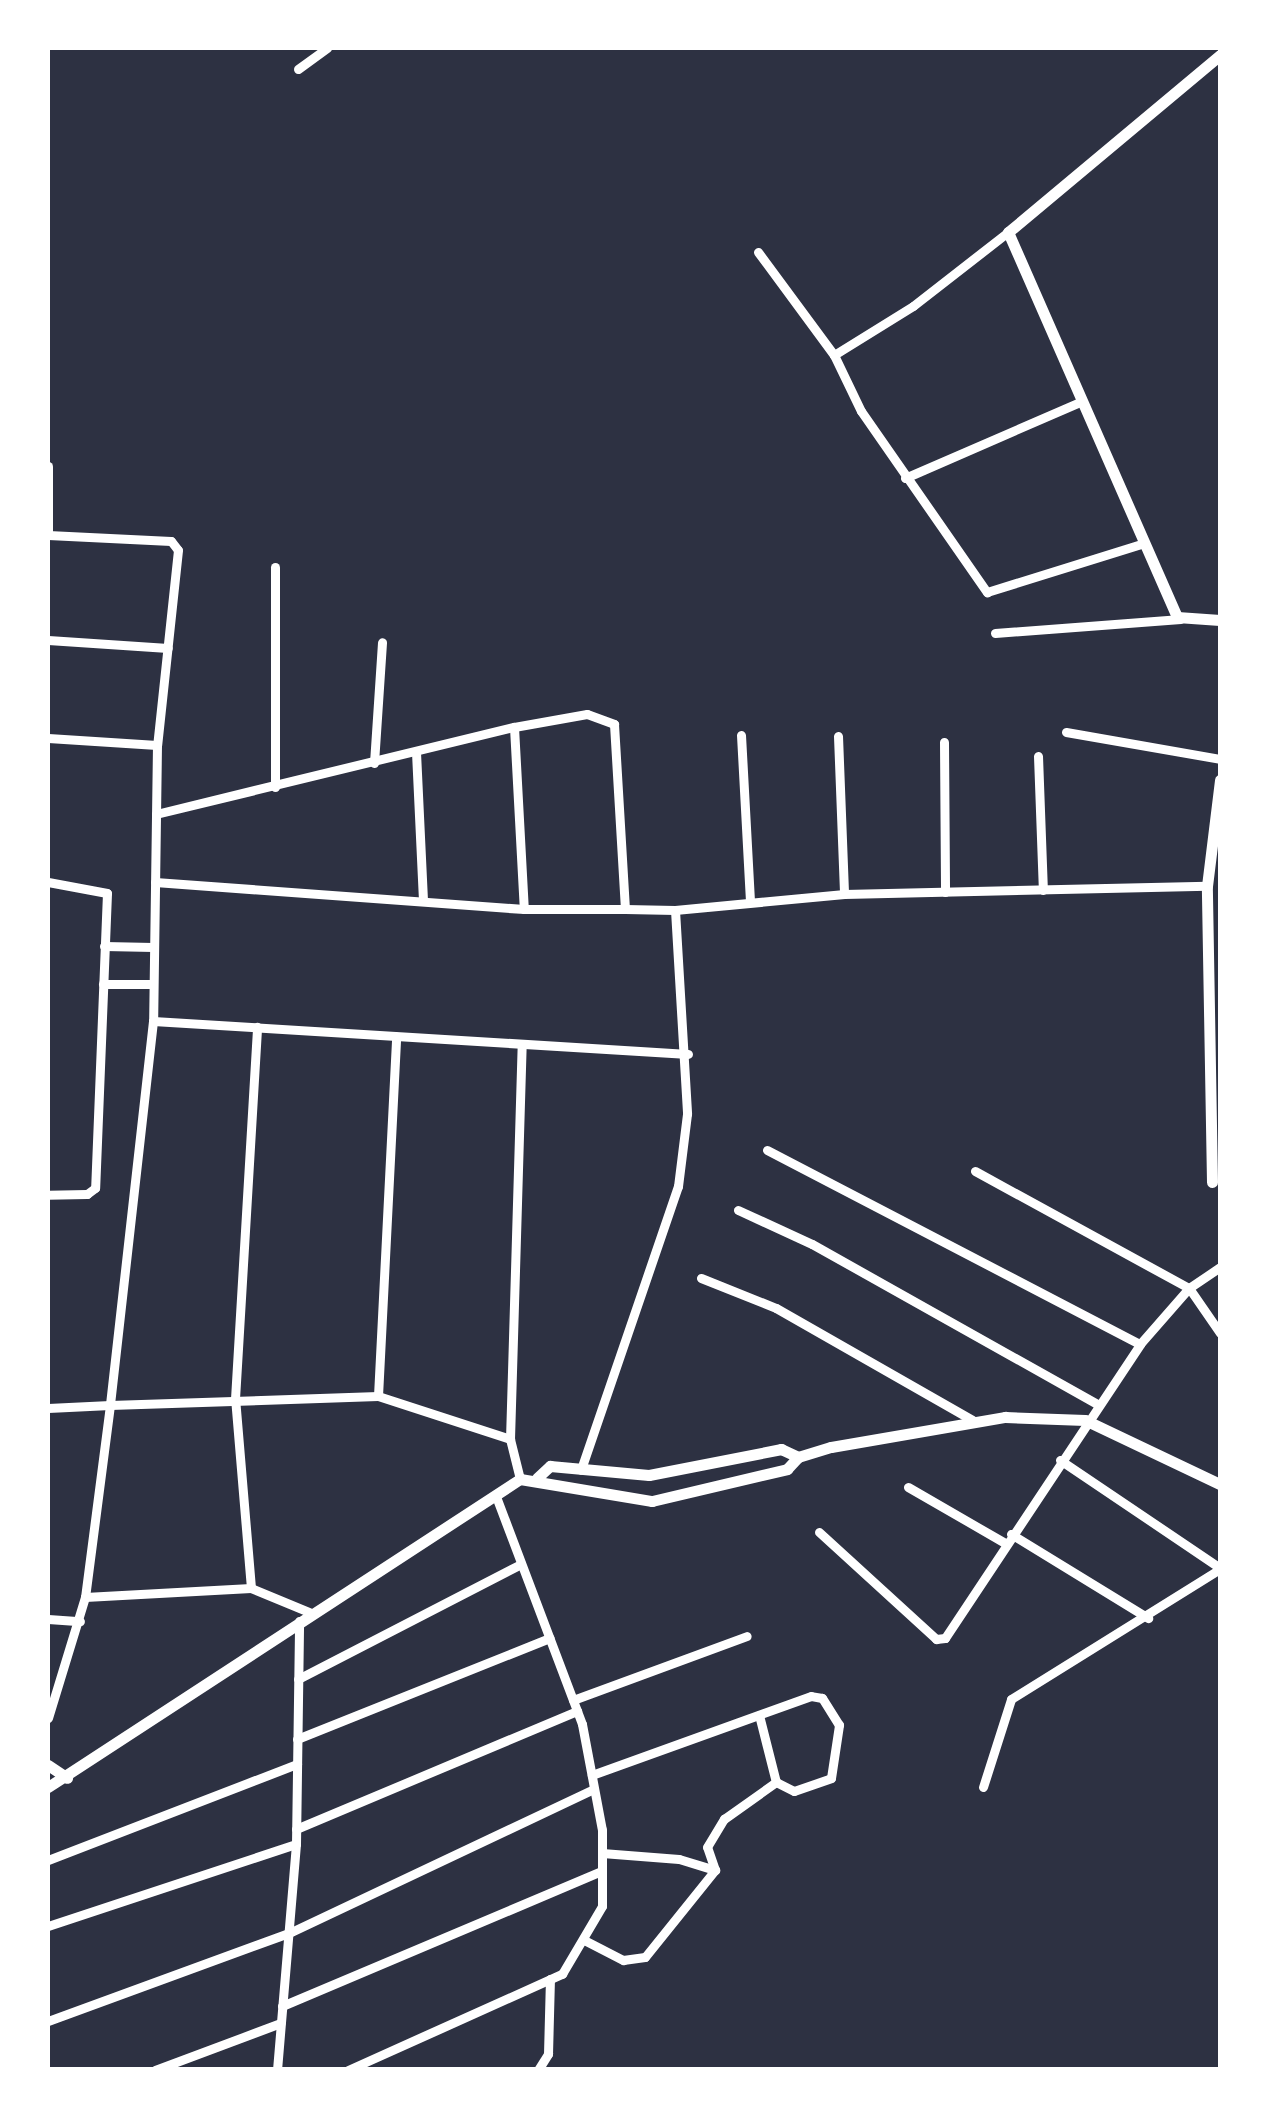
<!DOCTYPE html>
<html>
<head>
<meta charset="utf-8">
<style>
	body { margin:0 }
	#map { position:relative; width:1268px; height:2117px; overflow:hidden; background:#2d3142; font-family:"PT Serif",serif }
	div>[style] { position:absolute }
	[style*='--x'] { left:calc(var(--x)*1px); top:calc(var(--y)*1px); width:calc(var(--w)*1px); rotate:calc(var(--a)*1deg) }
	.minor>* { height:9px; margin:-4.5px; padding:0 4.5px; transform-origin:4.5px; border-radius:4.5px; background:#fff }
	.tertiary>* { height:11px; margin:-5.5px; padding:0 5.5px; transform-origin:5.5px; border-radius:5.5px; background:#fff }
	span { translate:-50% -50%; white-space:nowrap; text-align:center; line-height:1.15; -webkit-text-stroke:10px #fff; paint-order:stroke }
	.frame { position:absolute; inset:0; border:50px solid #fff; pointer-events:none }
</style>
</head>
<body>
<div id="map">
	<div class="minor">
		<div style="--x:298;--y:69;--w:36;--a:-36"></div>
		<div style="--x:1008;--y:232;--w:120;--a:142.1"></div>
		<div style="--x:913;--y:306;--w:93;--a:148.2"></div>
		<div style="--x:834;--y:355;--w:62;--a:64.3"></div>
		<div style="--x:861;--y:411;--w:221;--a:55.2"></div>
		<div style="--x:987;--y:592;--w:164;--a:-17.3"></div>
		<div style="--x:758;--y:252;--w:128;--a:53.6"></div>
		<div style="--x:905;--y:478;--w:193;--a:-23.5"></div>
		<div style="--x:48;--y:535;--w:123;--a:2.8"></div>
		<div style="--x:171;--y:541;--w:11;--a:52"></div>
		<div style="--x:178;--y:550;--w:196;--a:96.1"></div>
		<div style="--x:157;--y:745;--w:276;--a:90.8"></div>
		<div style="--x:153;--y:1021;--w:386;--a:96.4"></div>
		<div style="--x:110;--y:1405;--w:268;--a:-1.9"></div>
		<div style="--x:378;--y:1396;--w:139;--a:18"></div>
		<div style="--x:510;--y:1439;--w:41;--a:76"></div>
		<div style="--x:48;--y:535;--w:69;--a:-90"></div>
		<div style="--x:275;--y:567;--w:220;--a:90"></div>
		<div style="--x:995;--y:633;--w:186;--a:-4.3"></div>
		<div style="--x:48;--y:640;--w:120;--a:3.8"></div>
		<div style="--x:514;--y:727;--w:182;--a:86.9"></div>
		<div style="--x:1066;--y:732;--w:156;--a:9.9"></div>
		<div style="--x:741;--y:735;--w:165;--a:86.9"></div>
		<div style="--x:838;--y:736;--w:158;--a:87.8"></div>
		<div style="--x:48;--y:738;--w:109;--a:3.7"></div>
		<div style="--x:944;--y:742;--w:150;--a:89.6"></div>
		<div style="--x:416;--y:752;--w:149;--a:87.3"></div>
		<div style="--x:1038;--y:756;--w:134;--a:87.9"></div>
		<div style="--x:374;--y:763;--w:121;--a:-86.2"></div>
		<div style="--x:156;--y:814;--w:368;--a:-13.7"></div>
		<div style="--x:514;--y:727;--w:74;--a:-10.1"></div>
		<div style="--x:587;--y:714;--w:29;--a:20"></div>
		<div style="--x:614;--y:724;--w:185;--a:86.6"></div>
		<div style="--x:625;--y:909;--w:50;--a:1.1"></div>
		<div style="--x:675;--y:910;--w:204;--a:86.6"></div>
		<div style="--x:687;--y:1114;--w:73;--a:97.1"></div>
		<div style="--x:678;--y:1186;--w:300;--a:108.9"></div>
		<div style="--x:48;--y:882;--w:60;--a:10.6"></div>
		<div style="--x:107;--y:893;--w:295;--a:92.3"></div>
		<div style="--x:95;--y:1188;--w:10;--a:143"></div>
		<div style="--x:87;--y:1194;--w:39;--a:179"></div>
		<div style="--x:155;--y:882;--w:370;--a:4.2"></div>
		<div style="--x:524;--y:909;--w:101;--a:0"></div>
		<div style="--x:675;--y:910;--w:170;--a:-5.4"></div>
		<div style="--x:844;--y:894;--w:363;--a:-1.3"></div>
		<div style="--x:104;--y:946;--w:49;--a:1.2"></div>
		<div style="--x:103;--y:984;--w:50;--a:0"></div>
		<div style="--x:153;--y:1021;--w:536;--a:3.53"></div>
		<div style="--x:767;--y:1150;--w:420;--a:27.5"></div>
		<div style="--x:975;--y:1171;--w:244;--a:28.7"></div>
		<div style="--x:1189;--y:1288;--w:55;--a:55.4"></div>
		<div style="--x:738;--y:1210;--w:81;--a:24.7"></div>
		<div style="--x:812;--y:1244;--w:327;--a:29.3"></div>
		<div style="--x:701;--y:1278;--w:81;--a:21.8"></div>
		<div style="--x:776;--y:1308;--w:226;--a:29.7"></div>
		<div style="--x:378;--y:1396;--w:360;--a:-87.1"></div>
		<div style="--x:48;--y:1408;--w:62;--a:-2.8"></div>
		<div style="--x:110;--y:1405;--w:194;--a:97.4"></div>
		<div style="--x:510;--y:1439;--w:395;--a:-88.3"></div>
		<div style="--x:1060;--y:1460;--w:193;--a:34"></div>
		<div style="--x:908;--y:1487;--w:112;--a:30"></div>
		<div style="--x:819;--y:1532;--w:159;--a:42.4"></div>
		<div style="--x:936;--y:1639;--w:9;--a:-6"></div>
		<div style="--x:945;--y:1638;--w:353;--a:-56.4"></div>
		<div style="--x:1140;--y:1344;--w:74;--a:-48.8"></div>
		<div style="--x:1189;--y:1288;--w:37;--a:-34"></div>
		<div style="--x:1011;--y:1534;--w:161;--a:31.5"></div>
		<div style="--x:251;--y:1588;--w:190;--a:-94.8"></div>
		<div style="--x:235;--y:1399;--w:373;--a:-86.6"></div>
		<div style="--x:48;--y:1619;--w:32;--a:4"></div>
		<div style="--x:298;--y:1679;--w:251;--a:-27.3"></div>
		<div style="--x:573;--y:1700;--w:185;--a:-20.2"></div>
		<div style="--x:759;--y:1715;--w:69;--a:75.8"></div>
		<div style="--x:48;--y:1718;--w:127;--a:-73"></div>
		<div style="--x:85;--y:1597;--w:166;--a:-3.1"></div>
		<div style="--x:251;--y:1588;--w:63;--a:22.5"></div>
		<div style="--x:297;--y:1739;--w:272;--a:-21.8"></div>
		<div style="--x:983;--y:1787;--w:92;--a:-72.3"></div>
		<div style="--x:1011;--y:1699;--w:246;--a:-31.9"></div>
		<div style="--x:296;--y:1829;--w:305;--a:-22.8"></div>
		<div style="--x:602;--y:1853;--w:77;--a:4.5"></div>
		<div style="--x:679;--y:1859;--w:38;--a:17"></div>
		<div style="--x:48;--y:1860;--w:267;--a:-21.1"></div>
		<div style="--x:48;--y:1926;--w:261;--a:-18.3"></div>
		<div style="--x:586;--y:1941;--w:42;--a:27.2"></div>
		<div style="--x:623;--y:1960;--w:22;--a:-8"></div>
		<div style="--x:645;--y:1957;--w:112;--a:-51.2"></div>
		<div style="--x:715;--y:1870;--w:24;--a:-109"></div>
		<div style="--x:707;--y:1847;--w:33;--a:-59"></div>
		<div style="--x:724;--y:1819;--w:64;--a:-35.4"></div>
		<div style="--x:776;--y:1782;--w:20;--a:27"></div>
		<div style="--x:794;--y:1791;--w:39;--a:-19"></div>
		<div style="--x:831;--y:1778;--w:54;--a:-81.4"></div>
		<div style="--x:839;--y:1725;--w:32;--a:-122"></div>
		<div style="--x:822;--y:1698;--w:11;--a:-170"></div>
		<div style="--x:811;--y:1696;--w:233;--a:160.2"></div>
		<div style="--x:282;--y:2006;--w:347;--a:-22.9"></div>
		<div style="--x:48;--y:2021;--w:257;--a:-20.1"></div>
		<div style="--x:289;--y:1933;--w:337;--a:-25.3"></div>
		<div style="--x:155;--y:2070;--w:134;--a:-20.5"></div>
		<div style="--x:277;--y:2070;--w:227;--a:-85.2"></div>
		<div style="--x:296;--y:1844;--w:223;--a:-89.2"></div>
		<div style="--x:348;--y:2070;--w:235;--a:-24.2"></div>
		<div style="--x:562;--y:1974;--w:79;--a:-59.5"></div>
		<div style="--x:602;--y:1906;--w:76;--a:-90"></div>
		<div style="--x:602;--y:1830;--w:108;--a:-100.7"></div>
		<div style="--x:582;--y:1724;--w:244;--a:-110.7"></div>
		<div style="--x:538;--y:2070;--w:19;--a:-58"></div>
		<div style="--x:548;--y:2054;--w:75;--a:-88.5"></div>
	</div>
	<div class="tertiary">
		<div style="--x:1220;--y:55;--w:276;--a:140.1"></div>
		<div style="--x:1008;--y:232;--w:420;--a:66.3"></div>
		<div style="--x:1177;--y:617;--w:43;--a:4"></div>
		<div style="--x:1212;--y:1182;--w:296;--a:-91"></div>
		<div style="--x:1207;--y:886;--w:107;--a:-83"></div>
		<div style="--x:537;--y:1478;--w:18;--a:-43"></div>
		<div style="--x:550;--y:1466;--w:99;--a:5.2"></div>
		<div style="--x:649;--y:1475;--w:135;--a:-11.1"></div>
		<div style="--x:781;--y:1449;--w:19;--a:25"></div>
		<div style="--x:48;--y:1765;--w:23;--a:34"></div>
		<div style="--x:48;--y:1787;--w:564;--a:-33.13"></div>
		<div style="--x:520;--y:1479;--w:134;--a:9.5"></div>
		<div style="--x:652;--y:1501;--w:139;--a:-13.3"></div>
		<div style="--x:787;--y:1469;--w:16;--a:-47"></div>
		<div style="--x:798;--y:1457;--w:34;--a:-17"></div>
		<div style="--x:831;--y:1447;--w:177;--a:-9.8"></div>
		<div style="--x:1005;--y:1417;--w:80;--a:2.1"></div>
		<div style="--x:1085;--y:1420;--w:149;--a:25.4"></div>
	</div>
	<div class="frame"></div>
</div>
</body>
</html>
